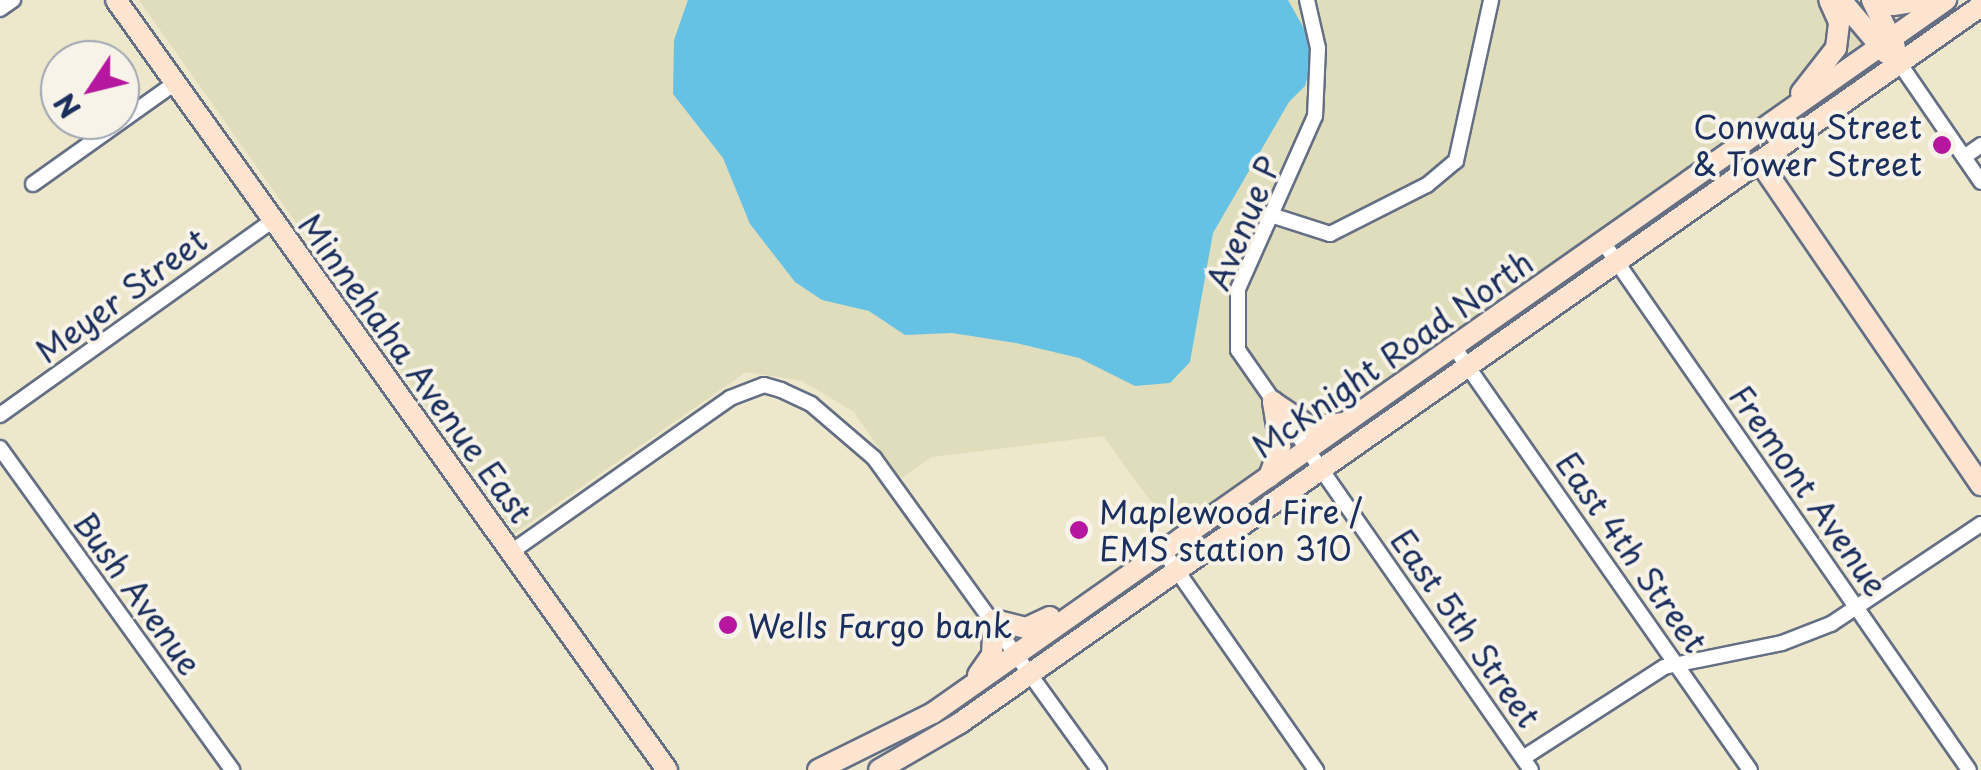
<!DOCTYPE html>
<html>
<head>
<meta charset="utf-8">
<style>
	body { margin:0 }
	#map { position:relative; width:1981px; height:770px; overflow:hidden; background:#ede7cc; font-family:"Playpen Sans",sans-serif }
	div>[style] { position:absolute }
	[style*='--x'] { left:calc(var(--x)*1px); top:calc(var(--y)*1px); width:calc(var(--w)*1px); rotate:calc(var(--a)*1deg) }
	.built>* { inset:0; background:#dfddbb }
	.water>* { inset:0; background:#66c2e4 }
	.roads { filter:drop-shadow(2px 0 #646f84) drop-shadow(-2px 0 #646f84) drop-shadow(0 2px #646f84) drop-shadow(0 -2px #646f84) }
	.street>* { height:14px; margin:-7px; padding:0 7px; transform-origin:7px; border-radius:7px; background:#fff }
	.secondary>* { height:20px; margin:-10px; padding:0 10px; transform-origin:10px; border-radius:10px; background:#fde4d1 }
	.dots>* { width:28px; height:28px; translate:-50% -50%; box-sizing:border-box; border:5px solid #f7f3e8; border-radius:50% }
	span { translate:-50% -50%; white-space:nowrap; text-align:center; line-height:1.15; -webkit-text-stroke:8px #f7f3e8; paint-order:stroke }
	.poi-label { font-size:32px; color:#1b2f5e }
	.right { translate:-100% -50%; text-align:right }
	.left { translate:0 -50%; text-align:left }
	.street-label { font-size:32px; color:#1b2f5e }
	.north { position:absolute; left:40px; top:40px; width:100px; height:100px; box-sizing:border-box; background:#f7f3e8; border:2px solid #9fa5b1; border-radius:50%; rotate:235deg; font-size:28px; font-weight:700; line-height:40px; text-align:center; color:#1b2f5e }
	.north::after { content:''; display:block; margin:auto; width:35px; height:45px; background:#b5179e; clip-path:polygon(50% 0,100% 100%,50% 72%,0 100%) }
</style>
</head>
<body>
<div id="map">
	<div class="built">
		<div style="clip-path:polygon(139px 0,1932px 0,1175px 534px,1103px 436px,932px 457px,900px 479px,854px 412px,802px 381px,746px 372px,515px 533px)"></div>
	</div>
	<div class="water">
		<div style="clip-path:polygon(688px 0,1288px 0,1315px 48px,1305px 86px,1289px 102px,1213px 233px,1190px 362px,1170px 383px,1135px 386px,1079px 358px,1016px 343px,952px 333px,905px 335px,869px 311px,822px 300px,795px 282px,750px 224px,723px 158px,673px 94px,674px 40px)"></div>
	</div>
	<div class="roads">
		<div class="street">
			<div style="--x:1307;--y:0;--w:49;--a:77.1"></div>
			<div style="--x:1318;--y:48;--w:68;--a:92.5"></div>
			<div style="--x:1315;--y:116;--w:189;--a:114"></div>
			<div style="--x:1238;--y:289;--w:61;--a:90"></div>
			<div style="--x:1238;--y:350;--w:512;--a:55.1"></div>
			<div style="--x:0;--y:9;--w:16;--a:-35"></div>
			<div style="--x:1900;--y:64;--w:143;--a:55.5"></div>
			<div style="--x:1964;--y:157;--w:21;--a:-35"></div>
			<div style="--x:33;--y:184;--w:174;--a:-35.4"></div>
			<div style="--x:1274;--y:216;--w:59;--a:17.8"></div>
			<div style="--x:1330;--y:234;--w:109;--a:-26.8"></div>
			<div style="--x:1427;--y:185;--w:38;--a:-40"></div>
			<div style="--x:1456;--y:161;--w:165;--a:-77.7"></div>
			<div style="--x:1603;--y:242;--w:642;--a:55.27"></div>
			<div style="--x:1454;--y:347;--w:516;--a:55.02"></div>
			<div style="--x:0;--y:415;--w:335;--a:-35.5"></div>
			<div style="--x:0;--y:448;--w:397;--a:54.2"></div>
			<div style="--x:511;--y:552;--w:268;--a:-35.1"></div>
			<div style="--x:730;--y:398;--w:36;--a:-21"></div>
			<div style="--x:764;--y:385;--w:18;--a:16"></div>
			<div style="--x:781;--y:390;--w:33;--a:25"></div>
			<div style="--x:811;--y:404;--w:83;--a:40.6"></div>
			<div style="--x:874;--y:458;--w:385;--a:54.2"></div>
			<div style="--x:1164;--y:552;--w:266;--a:55.1"></div>
			<div style="--x:1523;--y:758;--w:168;--a:-32.8"></div>
			<div style="--x:1664;--y:667;--w:120;--a:-11.5"></div>
			<div style="--x:1782;--y:643;--w:53;--a:-21.2"></div>
			<div style="--x:1831;--y:624;--w:180;--a:-33.7"></div>
		</div>
		<div class="secondary">
			<div style="--x:116;--y:0;--w:947;--a:54.41"></div>
			<div style="--x:1841;--y:0;--w:70;--a:49.7"></div>
			<div style="--x:1872;--y:0;--w:52;--a:63.9"></div>
			<div style="--x:1883;--y:0;--w:11;--a:27"></div>
			<div style="--x:1893;--y:5;--w:33;--a:-9"></div>
			<div style="--x:1801;--y:93;--w:57;--a:-52.1"></div>
			<div style="--x:1836;--y:48;--w:26;--a:-83"></div>
			<div style="--x:1839;--y:22;--w:24;--a:-114"></div>
			<div style="--x:1759;--y:161;--w:393;--a:55.6"></div>
			<div style="--x:1273;--y:402;--w:45;--a:34"></div>
			<div style="--x:1310;--y:427;--w:32;--a:-7"></div>
			<div style="--x:1269;--y:477;--w:33;--a:-70"></div>
			<div style="--x:1280;--y:446;--w:45;--a:-99"></div>
			<div style="--x:978;--y:675;--w:24;--a:-55"></div>
			<div style="--x:992;--y:655;--w:35;--a:-87"></div>
			<div style="--x:994;--y:620;--w:33;--a:14"></div>
			<div style="--x:1026;--y:628;--w:26;--a:-25"></div>
			<div style="--x:818;--y:770;--w:128;--a:-26.4"></div>
			<div style="--x:933;--y:713;--w:1239;--a:-35.14"></div>
			<div style="--x:879;--y:770;--w:94;--a:-30.1"></div>
			<div style="--x:960;--y:723;--w:1248;--a:-35.08"></div>
		</div>
	</div>
	<div class="dots">
		<div style="left:1942px;top:145px;background:#b5179e"></div>
		<div style="left:1079px;top:530px;background:#b5179e"></div>
		<div style="left:728px;top:625px;background:#b5179e"></div>
	</div>
	<div class="poi-label">
		<span class="right" style="left:1922px;top:145px">Conway Street<br>&amp; Tower Street</span>
		<span class="left" style="left:1099px;top:530px">Maplewood Fire /<br>EMS station 310</span>
		<span class="left" style="left:748px;top:625px">Wells Fargo bank</span>
	</div>
	<div class="street-label">
		<span style="left:1243px;top:223px;rotate:-67deg">Avenue P</span>
		<span style="left:121px;top:295px;rotate:-36deg">Meyer Street</span>
		<span style="left:1392px;top:354px;rotate:-35deg">McKnight Road North</span>
		<span style="left:416px;top:368px;rotate:54deg">Minnehaha Avenue East</span>
		<span style="left:1809px;top:490px;rotate:55deg">Fremont Avenue</span>
		<span style="left:1632px;top:552px;rotate:55deg">East 4th Street</span>
		<span style="left:138px;top:593px;rotate:54deg">Bush Avenue</span>
		<span style="left:1466px;top:628px;rotate:55deg">East 5th Street</span>
	</div>
	<div class="north">N</div>
</div>
</body>
</html>
